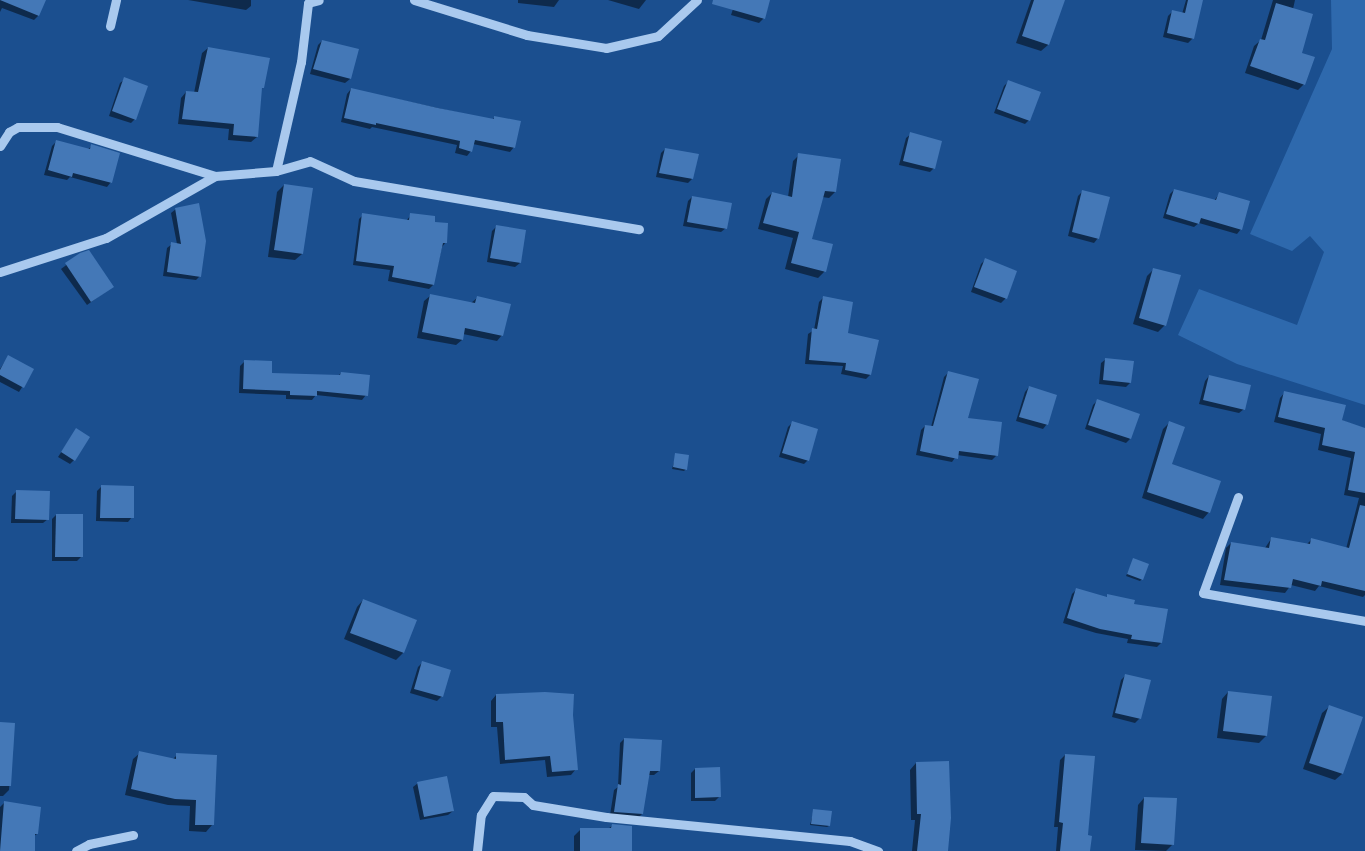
<!DOCTYPE html>
<html>
<head>
<meta charset="utf-8">
<style>
	body { margin:0 }
	#map { position:relative; width:1365px; height:851px; overflow:hidden; background:#1b4f8f; font-family:"DM Sans",sans-serif }
	div>[style] { position:absolute }
	[style*='--x'] { left:calc(var(--x)*1px); top:calc(var(--y)*1px); width:calc(var(--w)*1px); rotate:calc(var(--a)*1deg) }
	.green>* { inset:0; background:#2e69ad }
	.shadow>* { inset:0; background:#0007 }
	.building>* { inset:0; background:#4478b7 }
	.minor>* { height:9px; margin:-4.5px; padding:0 4.5px; transform-origin:4.5px; border-radius:4.5px; background:#a9c9ee }
	span { translate:-50% -50%; white-space:nowrap; text-align:center; line-height:1.15; -webkit-text-stroke:4.5px #1b4f8f; paint-order:stroke }
</style>
</head>
<body>
<div id="map">
	<div class="green">
		<div style="clip-path:polygon(1331px 0,1365px 0,1365px 405px,1237px 364px,1178px 335px,1199px 289px,1297px 325px,1324px 252px,1310px 236px,1292px 251px,1250px 234px,1332px 49px)"></div>
	</div>
	<div class="shadow">
		<div style="clip-path:polygon(0 0,45px 0,38px 16px,34px 20px,2px 8px,0 12px)"></div>
		<div style="clip-path:polygon(188px 0,251px 0,251px 6px,246px 10px)"></div>
		<div style="clip-path:polygon(518px 0,559px 0,554px 7px,518px 3px)"></div>
		<div style="clip-path:polygon(608px 0,646px 0,639px 9px)"></div>
		<div style="clip-path:polygon(736px 0,769px 0,764px 18px,759px 23px,731px 15px)"></div>
		<div style="clip-path:polygon(1031px 0,1063px 0,1048px 45px,1041px 51px,1016px 43px)"></div>
		<div style="clip-path:polygon(1186px 0,1202px 0,1193px 38px,1188px 43px,1163px 37px,1168px 16px,1172px 12px,1182px 14px)"></div>
		<div style="clip-path:polygon(1273px 0,1295px 0,1293px 9px,1304px 84px,1298px 90px,1245px 73px,1254px 46px,1261px 40px)"></div>
		<div style="clip-path:polygon(322px 41px,357px 50px,350px 79px,345px 83px,310px 74px,318px 45px)"></div>
		<div style="clip-path:polygon(208px 48px,263px 87px,261px 90px,257px 137px,251px 142px,228px 140px,229px 129px,178px 124px,181px 98px,186px 92px,194px 93px,202px 53px)"></div>
		<div style="clip-path:polygon(125px 79px,135px 119px,131px 123px,109px 116px,120px 83px)"></div>
		<div style="clip-path:polygon(1008px 82px,1029px 120px,1025px 124px,994px 113px,1004px 86px)"></div>
		<div style="clip-path:polygon(351px 89px,492px 120px,495px 117px,514px 147px,510px 152px,473px 144px,471px 151px,467px 156px,455px 153px,457px 145px,372px 127px,370px 129px,341px 122px,347px 94px)"></div>
		<div style="clip-path:polygon(911px 134px,934px 168px,930px 172px,899px 165px,906px 138px)"></div>
		<div style="clip-path:polygon(56px 142px,87px 150px,92px 146px,111px 182px,107px 187px,70px 177px,67px 180px,44px 175px,52px 146px)"></div>
		<div style="clip-path:polygon(665px 149px,692px 179px,688px 183px,656px 177px,661px 153px)"></div>
		<div style="clip-path:polygon(799px 155px,835px 192px,829px 198px,822px 197px,810px 240px,831px 245px,824px 272px,818px 278px,785px 269px,793px 238px,758px 229px,766px 199px,772px 193px,788px 197px,793px 161px)"></div>
		<div style="clip-path:polygon(284px 185px,302px 254px,295px 260px,268px 257px,277px 192px)"></div>
		<div style="clip-path:polygon(1174px 190px,1214px 201px,1219px 194px,1241px 229px,1237px 234px,1199px 223px,1194px 227px,1163px 218px,1170px 194px)"></div>
		<div style="clip-path:polygon(1082px 192px,1098px 238px,1094px 243px,1068px 236px,1078px 196px)"></div>
		<div style="clip-path:polygon(692px 197px,726px 228px,721px 232px,683px 226px,688px 201px)"></div>
		<div style="clip-path:polygon(176px 209px,200px 276px,196px 280px,163px 276px,167px 248px,172px 244px,177px 244px,171px 213px)"></div>
		<div style="clip-path:polygon(363px 215px,406px 221px,411px 215px,433px 223px,446px 242px,442px 247px,433px 285px,429px 289px,388px 281px,390px 270px,353px 265px,359px 219px)"></div>
		<div style="clip-path:polygon(497px 226px,520px 263px,515px 267px,487px 262px,492px 231px)"></div>
		<div style="clip-path:polygon(81px 254px,112px 287px,87px 305px,61px 269px)"></div>
		<div style="clip-path:polygon(985px 260px,1016px 271px,1005px 299px,1001px 303px,971px 292px,981px 264px)"></div>
		<div style="clip-path:polygon(1154px 269px,1165px 325px,1158px 332px,1133px 324px,1147px 276px)"></div>
		<div style="clip-path:polygon(430px 296px,471px 303px,477px 298px,502px 335px,497px 341px,463px 334px,462px 340px,456px 345px,417px 338px,424px 301px)"></div>
		<div style="clip-path:polygon(823px 298px,846px 334px,878px 341px,870px 375px,866px 379px,841px 374px,843px 366px,805px 364px,808px 334px,814px 330px,819px 302px)"></div>
		<div style="clip-path:polygon(8px 357px,33px 370px,19px 392px,0 382px,0 369px)"></div>
		<div style="clip-path:polygon(1106px 359px,1130px 383px,1126px 387px,1099px 384px,1101px 363px)"></div>
		<div style="clip-path:polygon(245px 361px,270px 374px,338px 376px,341px 373px,366px 395px,362px 400px,316px 395px,312px 400px,286px 399px,286px 395px,239px 393px,240px 366px)"></div>
		<div style="clip-path:polygon(948px 373px,967px 419px,996px 456px,992px 460px,957px 455px,952px 462px,916px 455px,921px 430px,925px 426px,931px 427px,944px 377px)"></div>
		<div style="clip-path:polygon(1209px 376px,1244px 409px,1239px 413px,1199px 404px,1205px 381px)"></div>
		<div style="clip-path:polygon(1029px 387px,1047px 424px,1043px 429px,1016px 421px,1025px 392px)"></div>
		<div style="clip-path:polygon(1285px 392px,1341px 420px,1365px 429px,1365px 595px,1363px 597px,1319px 586px,1315px 591px,1291px 585px,1285px 593px,1220px 585px,1226px 548px,1231px 543px,1265px 548px,1271px 539px,1306px 545px,1312px 539px,1346px 549px,1359px 498px,1344px 495px,1351px 458px,1318px 450px,1321px 434px,1274px 422px,1280px 398px)"></div>
		<div style="clip-path:polygon(1097px 401px,1130px 439px,1126px 443px,1085px 429px,1093px 405px)"></div>
		<div style="clip-path:polygon(792px 423px,808px 460px,804px 464px,779px 457px,788px 427px)"></div>
		<div style="clip-path:polygon(1169px 423px,1171px 465px,1209px 512px,1203px 519px,1142px 498px,1163px 429px)"></div>
		<div style="clip-path:polygon(76px 430px,74px 460px,70px 464px,58px 457px)"></div>
		<div style="clip-path:polygon(676px 455px,686px 469px,684px 471px,672px 469px)"></div>
		<div style="clip-path:polygon(101px 487px,132px 517px,128px 522px,96px 521px,97px 491px)"></div>
		<div style="clip-path:polygon(17px 491px,48px 519px,43px 523px,11px 523px,12px 496px)"></div>
		<div style="clip-path:polygon(56px 515px,81px 557px,77px 561px,52px 561px,52px 519px)"></div>
		<div style="clip-path:polygon(1134px 559px,1142px 579px,1140px 581px,1126px 576px)"></div>
		<div style="clip-path:polygon(1076px 590px,1105px 598px,1108px 596px,1132px 605px,1161px 643px,1157px 647px,1127px 643px,1128px 639px,1096px 633px,1063px 623px,1072px 594px)"></div>
		<div style="clip-path:polygon(363px 600px,416px 620px,403px 653px,396px 660px,344px 639px,357px 607px)"></div>
		<div style="clip-path:polygon(422px 663px,442px 696px,437px 701px,410px 693px,418px 667px)"></div>
		<div style="clip-path:polygon(1126px 675px,1140px 718px,1135px 723px,1112px 717px,1121px 680px)"></div>
		<div style="clip-path:polygon(1228px 692px,1266px 736px,1259px 743px,1217px 738px,1222px 699px)"></div>
		<div style="clip-path:polygon(496px 695px,572px 716px,576px 769px,571px 775px,547px 777px,545px 760px,500px 764px,497px 727px,491px 727px,491px 701px)"></div>
		<div style="clip-path:polygon(1329px 707px,1342px 774px,1335px 780px,1303px 769px,1322px 713px)"></div>
		<div style="clip-path:polygon(0 723px,14px 724px,9px 790px,3px 796px,0 796px)"></div>
		<div style="clip-path:polygon(624px 739px,659px 771px,654px 775px,648px 775px,642px 814px,638px 818px,610px 815px,614px 790px,618px 787px,620px 743px)"></div>
		<div style="clip-path:polygon(140px 753px,172px 760px,177px 755px,212px 825px,206px 832px,189px 831px,190px 806px,168px 805px,125px 795px,133px 759px)"></div>
		<div style="clip-path:polygon(1065px 755px,1087px 836px,1089px 851px,1056px 851px,1058px 827px,1054px 827px,1060px 760px)"></div>
		<div style="clip-path:polygon(916px 763px,947px 851px,912px 851px,915px 820px,911px 820px,910px 770px)"></div>
		<div style="clip-path:polygon(695px 769px,719px 797px,715px 801px,691px 801px,691px 773px)"></div>
		<div style="clip-path:polygon(418px 783px,453px 811px,448px 815px,420px 820px,413px 787px)"></div>
		<div style="clip-path:polygon(1144px 798px,1173px 844px,1166px 851px,1135px 850px,1138px 805px)"></div>
		<div style="clip-path:polygon(5px 802px,37px 834px,34px 836px,34px 851px,0 851px,0 807px)"></div>
		<div style="clip-path:polygon(814px 810px,829px 826px,827px 827px,810px 825px)"></div>
		<div style="clip-path:polygon(613px 825px,631px 851px,574px 851px,574px 836px,581px 829px,608px 829px)"></div>
	</div>
	<div class="building">
		<div style="clip-path:polygon(0 0,46px 0,39px 16px)"></div>
		<div style="clip-path:polygon(713px 0,770px 0,765px 19px,712px 4px)"></div>
		<div style="clip-path:polygon(1034px 0,1065px 0,1049px 45px,1022px 36px)"></div>
		<div style="clip-path:polygon(1188px 0,1203px 0,1194px 39px,1167px 33px,1172px 10px,1185px 13px)"></div>
		<div style="clip-path:polygon(1276px 3px,1313px 14px,1302px 53px,1315px 57px,1305px 85px,1250px 66px,1260px 39px,1265px 40px)"></div>
		<div style="clip-path:polygon(322px 40px,359px 49px,351px 79px,313px 69px)"></div>
		<div style="clip-path:polygon(208px 47px,270px 58px,264px 88px,262px 88px,258px 137px,233px 135px,234px 124px,182px 119px,186px 91px,198px 92px)"></div>
		<div style="clip-path:polygon(124px 77px,148px 86px,136px 120px,112px 111px)"></div>
		<div style="clip-path:polygon(1008px 80px,1041px 92px,1030px 121px,997px 109px)"></div>
		<div style="clip-path:polygon(351px 88px,438px 108px,494px 119px,494px 116px,521px 121px,515px 148px,475px 140px,472px 152px,459px 148px,460px 141px,376px 123px,376px 125px,344px 118px)"></div>
		<div style="clip-path:polygon(910px 132px,942px 141px,935px 169px,903px 161px)"></div>
		<div style="clip-path:polygon(56px 140px,90px 149px,91px 144px,120px 153px,112px 183px,73px 173px,72px 177px,48px 170px)"></div>
		<div style="clip-path:polygon(665px 148px,699px 154px,693px 179px,659px 173px)"></div>
		<div style="clip-path:polygon(798px 153px,841px 159px,836px 192px,825px 191px,812px 239px,833px 244px,826px 272px,791px 263px,799px 232px,763px 223px,772px 192px,792px 197px)"></div>
		<div style="clip-path:polygon(284px 184px,313px 188px,303px 254px,274px 250px)"></div>
		<div style="clip-path:polygon(1174px 189px,1216px 200px,1219px 192px,1250px 201px,1242px 230px,1201px 218px,1199px 224px,1166px 214px)"></div>
		<div style="clip-path:polygon(1082px 190px,1110px 197px,1099px 239px,1072px 232px)"></div>
		<div style="clip-path:polygon(692px 196px,732px 203px,727px 229px,687px 222px)"></div>
		<div style="clip-path:polygon(199px 203px,206px 241px,201px 277px,167px 272px,171px 242px,181px 244px,175px 208px)"></div>
		<div style="clip-path:polygon(362px 213px,409px 220px,410px 213px,435px 216px,435px 222px,448px 223px,447px 243px,443px 243px,434px 285px,392px 277px,394px 266px,356px 261px)"></div>
		<div style="clip-path:polygon(496px 225px,526px 230px,521px 263px,490px 258px)"></div>
		<div style="clip-path:polygon(89px 250px,114px 287px,91px 302px,65px 263px,80px 253px)"></div>
		<div style="clip-path:polygon(985px 258px,1017px 271px,1007px 299px,974px 287px)"></div>
		<div style="clip-path:polygon(1153px 268px,1181px 275px,1166px 326px,1139px 318px)"></div>
		<div style="clip-path:polygon(430px 294px,475px 303px,477px 296px,511px 304px,503px 336px,465px 328px,463px 340px,422px 332px)"></div>
		<div style="clip-path:polygon(823px 296px,853px 302px,848px 333px,879px 340px,871px 375px,845px 370px,846px 363px,809px 360px,812px 328px,817px 329px)"></div>
		<div style="clip-path:polygon(8px 355px,34px 369px,24px 388px,0 375px,0 370px)"></div>
		<div style="clip-path:polygon(1105px 358px,1134px 361px,1131px 383px,1103px 380px)"></div>
		<div style="clip-path:polygon(244px 360px,272px 361px,272px 373px,340px 375px,341px 372px,370px 375px,368px 396px,317px 391px,317px 396px,290px 395px,290px 391px,243px 389px)"></div>
		<div style="clip-path:polygon(948px 371px,979px 379px,968px 418px,1002px 422px,998px 456px,959px 451px,958px 459px,920px 451px,925px 425px,933px 426px)"></div>
		<div style="clip-path:polygon(1209px 375px,1251px 385px,1245px 410px,1203px 400px)"></div>
		<div style="clip-path:polygon(1029px 386px,1057px 395px,1048px 425px,1019px 417px)"></div>
		<div style="clip-path:polygon(1284px 391px,1346px 405px,1342px 420px,1365px 428px,1365px 493px,1348px 490px,1355px 452px,1322px 445px,1325px 428px,1278px 417px)"></div>
		<div style="clip-path:polygon(1097px 399px,1140px 414px,1131px 439px,1088px 425px)"></div>
		<div style="clip-path:polygon(792px 421px,818px 429px,809px 461px,782px 453px)"></div>
		<div style="clip-path:polygon(1169px 421px,1185px 427px,1172px 464px,1221px 481px,1210px 513px,1147px 492px)"></div>
		<div style="clip-path:polygon(76px 428px,90px 437px,75px 461px,61px 452px)"></div>
		<div style="clip-path:polygon(675px 453px,689px 455px,687px 470px,673px 467px)"></div>
		<div style="clip-path:polygon(101px 485px,134px 486px,134px 518px,100px 518px)"></div>
		<div style="clip-path:polygon(16px 490px,50px 491px,49px 520px,15px 519px)"></div>
		<div style="clip-path:polygon(1360px 505px,1365px 506px,1365px 591px,1322px 581px,1321px 586px,1293px 579px,1291px 588px,1224px 580px,1231px 542px,1269px 548px,1271px 537px,1310px 544px,1311px 538px,1349px 548px)"></div>
		<div style="clip-path:polygon(56px 514px,83px 514px,83px 557px,55px 557px)"></div>
		<div style="clip-path:polygon(1133px 558px,1149px 564px,1143px 580px,1127px 574px)"></div>
		<div style="clip-path:polygon(1076px 588px,1107px 597px,1107px 594px,1135px 600px,1134px 604px,1168px 609px,1162px 643px,1131px 639px,1132px 635px,1100px 629px,1067px 618px)"></div>
		<div style="clip-path:polygon(363px 599px,417px 620px,404px 653px,350px 633px)"></div>
		<div style="clip-path:polygon(422px 661px,451px 670px,443px 697px,414px 689px)"></div>
		<div style="clip-path:polygon(1125px 674px,1151px 680px,1141px 719px,1115px 713px)"></div>
		<div style="clip-path:polygon(1228px 691px,1272px 696px,1267px 736px,1223px 731px)"></div>
		<div style="clip-path:polygon(545px 692px,574px 694px,573px 715px,578px 770px,552px 772px,550px 756px,505px 760px,503px 722px,496px 722px,496px 694px)"></div>
		<div style="clip-path:polygon(1329px 705px,1363px 717px,1343px 774px,1309px 763px)"></div>
		<div style="clip-path:polygon(0 722px,15px 723px,11px 786px,0 786px)"></div>
		<div style="clip-path:polygon(624px 738px,662px 740px,660px 771px,650px 771px,643px 814px,614px 812px,618px 784px,621px 785px)"></div>
		<div style="clip-path:polygon(139px 751px,176px 759px,176px 753px,217px 755px,214px 825px,195px 825px,196px 800px,175px 799px,131px 789px)"></div>
		<div style="clip-path:polygon(1065px 754px,1095px 756px,1088px 835px,1092px 836px,1090px 851px,1060px 851px,1063px 823px,1059px 822px)"></div>
		<div style="clip-path:polygon(949px 761px,951px 818px,948px 851px,917px 851px,921px 814px,917px 814px,916px 762px)"></div>
		<div style="clip-path:polygon(720px 767px,721px 797px,695px 798px,695px 768px)"></div>
		<div style="clip-path:polygon(447px 776px,454px 811px,424px 817px,417px 782px)"></div>
		<div style="clip-path:polygon(1144px 797px,1177px 798px,1174px 845px,1141px 843px)"></div>
		<div style="clip-path:polygon(4px 801px,41px 807px,38px 834px,35px 834px,35px 851px,0 851px)"></div>
		<div style="clip-path:polygon(813px 809px,832px 811px,830px 826px,811px 824px)"></div>
		<div style="clip-path:polygon(612px 824px,632px 826px,632px 851px,580px 851px,580px 828px,611px 828px)"></div>
	</div>
	<div class="minor">
		<div style="--x:414;--y:0;--w:118;--a:17.2"></div>
		<div style="--x:527;--y:35;--w:80;--a:9.3"></div>
		<div style="--x:606;--y:48;--w:53;--a:-13"></div>
		<div style="--x:658;--y:36;--w:53;--a:-42.7"></div>
		<div style="--x:110;--y:26;--w:27;--a:-77"></div>
		<div style="--x:0;--y:146;--w:17;--a:-57"></div>
		<div style="--x:9;--y:132;--w:10;--a:-29"></div>
		<div style="--x:18;--y:127;--w:39;--a:0"></div>
		<div style="--x:57;--y:127;--w:165;--a:17.2"></div>
		<div style="--x:215;--y:176;--w:61;--a:-4.7"></div>
		<div style="--x:276;--y:171;--w:35;--a:-16"></div>
		<div style="--x:310;--y:161;--w:48;--a:24.4"></div>
		<div style="--x:354;--y:181;--w:289;--a:9.6"></div>
		<div style="--x:276;--y:171;--w:112;--a:-77.1"></div>
		<div style="--x:301;--y:62;--w:59;--a:-83.2"></div>
		<div style="--x:308;--y:3;--w:11;--a:-15"></div>
		<div style="--x:0;--y:272;--w:111;--a:-17.8"></div>
		<div style="--x:106;--y:238;--w:125;--a:-29.6"></div>
		<div style="--x:1238;--y:497;--w:102;--a:110"></div>
		<div style="--x:1203;--y:593;--w:164;--a:9.8"></div>
		<div style="--x:76;--y:851;--w:15;--a:-28"></div>
		<div style="--x:89;--y:844;--w:45;--a:-11.6"></div>
		<div style="--x:477;--y:851;--w:36;--a:-84"></div>
		<div style="--x:481;--y:815;--w:22;--a:-58"></div>
		<div style="--x:493;--y:796;--w:31;--a:2"></div>
		<div style="--x:524;--y:797;--w:12;--a:42"></div>
		<div style="--x:533;--y:805;--w:74;--a:9.3"></div>
		<div style="--x:606;--y:817;--w:245;--a:5.6"></div>
		<div style="--x:850;--y:841;--w:30;--a:20"></div>
	</div>
</div>
</body>
</html>
